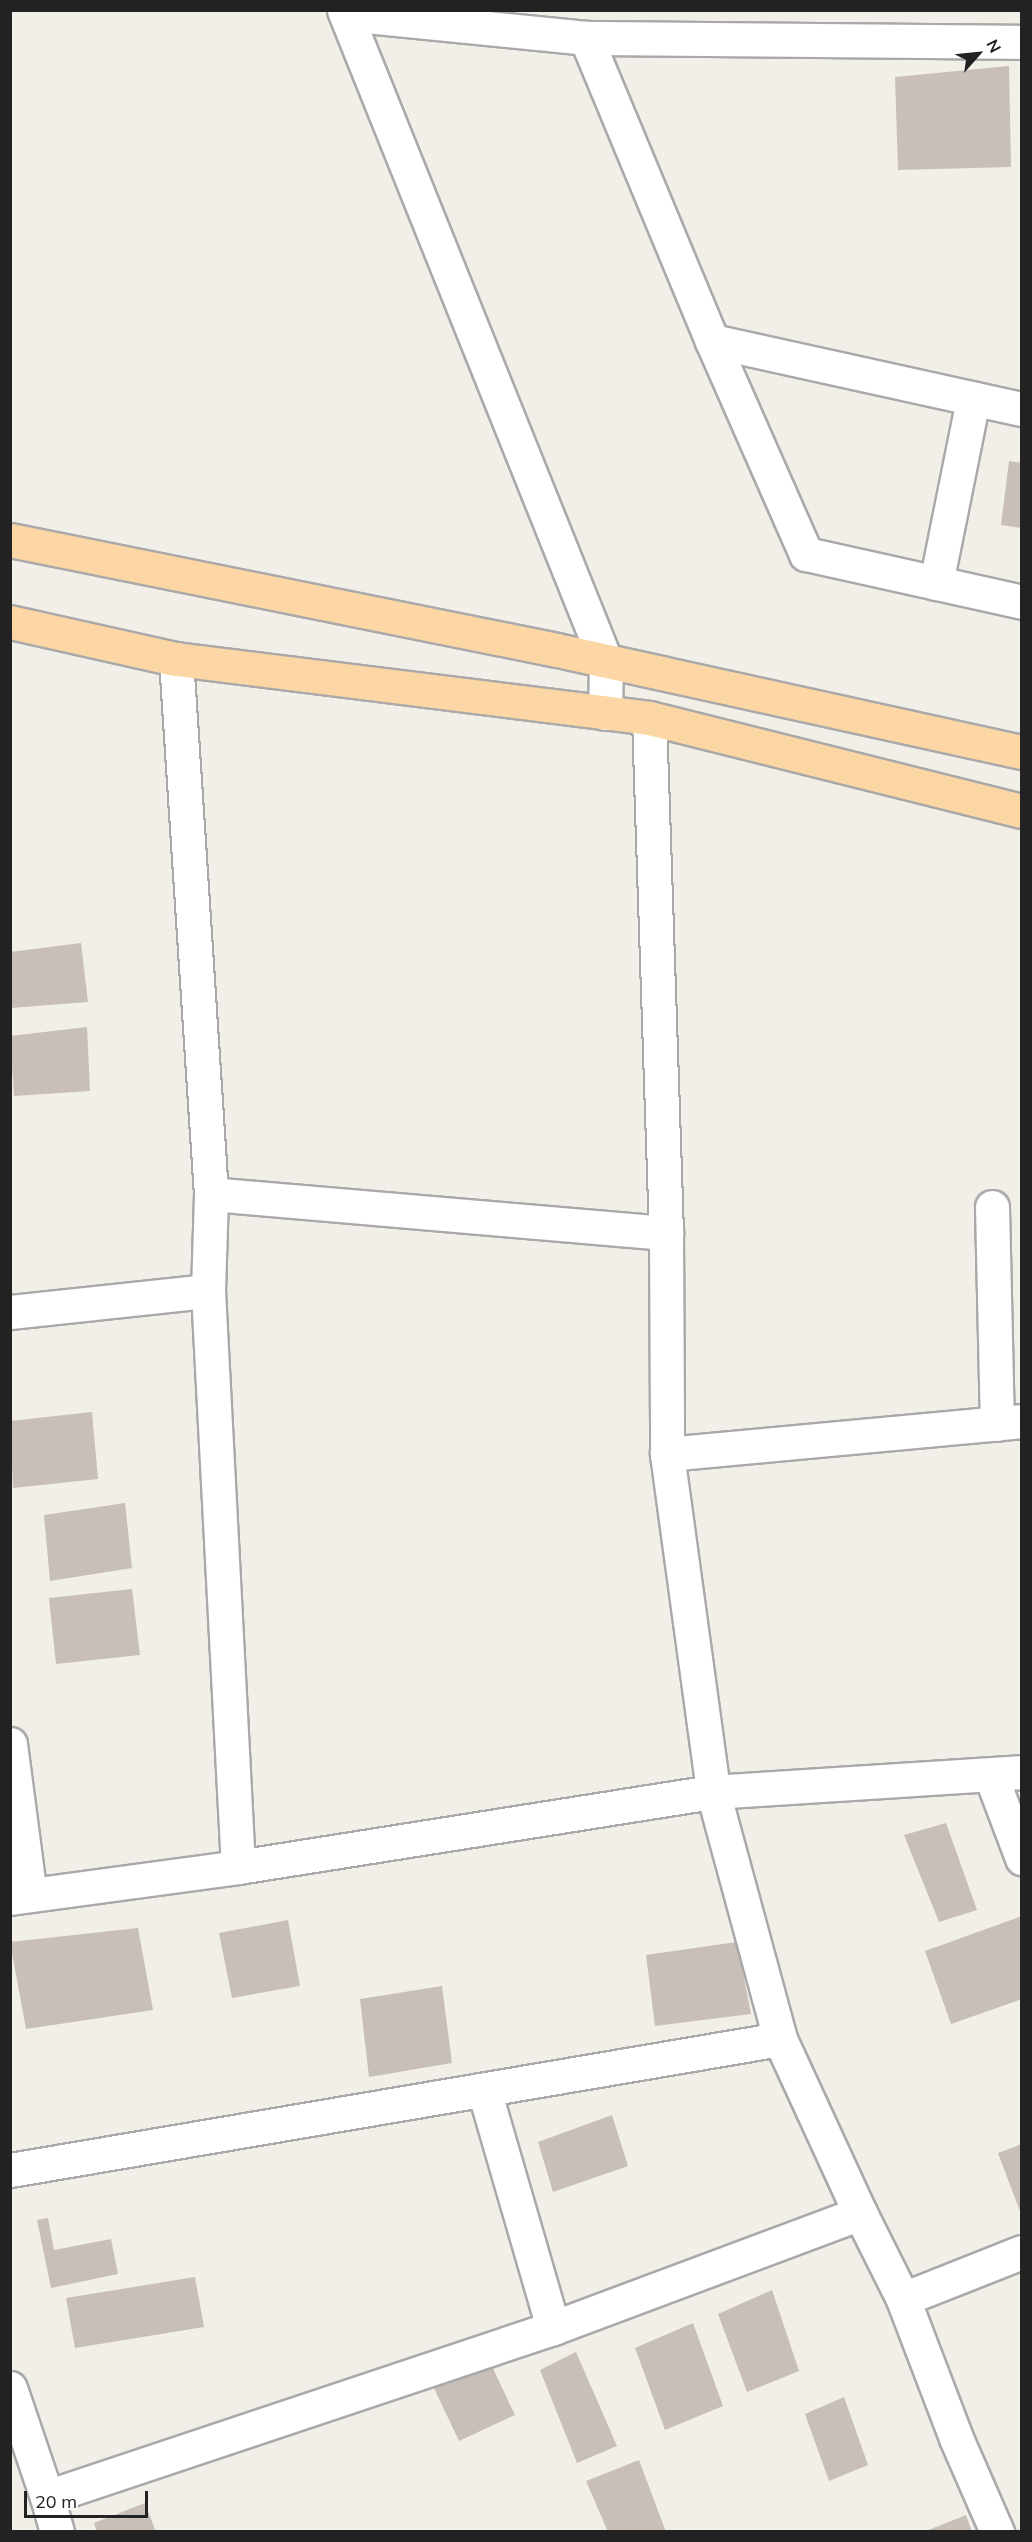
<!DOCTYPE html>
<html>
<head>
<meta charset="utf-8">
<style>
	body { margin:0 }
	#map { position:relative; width:1032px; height:2542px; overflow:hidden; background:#f2efe9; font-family:Mulish,sans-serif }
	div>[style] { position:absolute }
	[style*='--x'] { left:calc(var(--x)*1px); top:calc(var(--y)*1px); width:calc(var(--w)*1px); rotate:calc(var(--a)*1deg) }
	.building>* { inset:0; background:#c7bfb8 }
	.roads { filter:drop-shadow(2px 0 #a9a9a9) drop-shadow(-2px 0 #a9a9a9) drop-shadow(0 2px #a9a9a9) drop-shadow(0 -2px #a9a9a9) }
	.minor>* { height:33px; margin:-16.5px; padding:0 16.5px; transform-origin:16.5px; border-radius:16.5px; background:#fff }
	.major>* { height:33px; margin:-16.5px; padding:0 16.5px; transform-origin:16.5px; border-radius:16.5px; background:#fcd6a4 }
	span { translate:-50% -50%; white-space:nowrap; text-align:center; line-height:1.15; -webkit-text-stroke:4.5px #fff; paint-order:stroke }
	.frame { position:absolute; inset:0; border:12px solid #222; pointer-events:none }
	.north { position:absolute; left:948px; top:24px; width:60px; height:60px; -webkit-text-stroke:4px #fff; paint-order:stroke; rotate:63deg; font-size:16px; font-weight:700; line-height:24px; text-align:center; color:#222 }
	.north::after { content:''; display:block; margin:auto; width:21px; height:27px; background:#222; clip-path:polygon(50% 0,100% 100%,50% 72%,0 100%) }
	.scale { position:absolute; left:24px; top:2491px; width:124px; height:27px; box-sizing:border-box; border:3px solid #222; border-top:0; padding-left:8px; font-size:18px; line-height:21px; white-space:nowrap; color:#222; -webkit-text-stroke:4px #fff; paint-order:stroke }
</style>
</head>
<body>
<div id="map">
	<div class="building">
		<div style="clip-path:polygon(1009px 66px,1011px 167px,898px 170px,895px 77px)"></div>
		<div style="clip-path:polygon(1009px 461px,1022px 463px,1022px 528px,1001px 525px)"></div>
		<div style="clip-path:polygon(81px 943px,88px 1002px,11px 1008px,10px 952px)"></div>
		<div style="clip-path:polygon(87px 1027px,90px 1091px,14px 1096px,10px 1036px)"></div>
		<div style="clip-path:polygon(92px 1412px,98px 1479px,13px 1488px,10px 1421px)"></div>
		<div style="clip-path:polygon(125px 1503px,132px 1568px,50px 1581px,44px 1515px)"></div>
		<div style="clip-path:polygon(132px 1589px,140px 1655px,56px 1664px,49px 1598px)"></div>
		<div style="clip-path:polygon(946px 1823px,977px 1910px,939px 1922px,904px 1835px)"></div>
		<div style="clip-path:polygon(1022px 1916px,1022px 1999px,951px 2024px,925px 1951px)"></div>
		<div style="clip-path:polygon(288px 1920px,300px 1986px,232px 1998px,219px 1933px)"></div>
		<div style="clip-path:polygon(138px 1928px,153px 2010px,26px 2029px,10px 1942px)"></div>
		<div style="clip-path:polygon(737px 1942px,751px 2014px,655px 2026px,646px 1955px)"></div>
		<div style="clip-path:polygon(442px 1986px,452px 2063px,369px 2077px,360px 1999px)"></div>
		<div style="clip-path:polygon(612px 2115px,628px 2166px,553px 2192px,538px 2142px)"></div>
		<div style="clip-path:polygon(1022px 2144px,1022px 2214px,1021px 2214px,998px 2153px)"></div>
		<div style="clip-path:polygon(48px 2218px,54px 2250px,111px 2239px,118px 2274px,51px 2288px,37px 2220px)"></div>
		<div style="clip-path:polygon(195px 2277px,204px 2327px,75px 2348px,66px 2298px)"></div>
		<div style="clip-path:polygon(772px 2290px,799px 2371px,747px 2392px,718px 2314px)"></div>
		<div style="clip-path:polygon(693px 2323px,723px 2406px,665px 2430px,635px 2348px)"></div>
		<div style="clip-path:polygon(576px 2352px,617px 2446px,577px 2463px,540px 2370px)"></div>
		<div style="clip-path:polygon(489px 2360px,515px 2415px,459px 2441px,433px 2386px)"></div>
		<div style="clip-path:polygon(844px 2397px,868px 2465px,829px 2481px,805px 2414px)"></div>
		<div style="clip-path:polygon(639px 2460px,666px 2532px,608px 2532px,586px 2481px)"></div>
		<div style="clip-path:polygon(145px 2503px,156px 2532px,97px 2532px,94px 2523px)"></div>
		<div style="clip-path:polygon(966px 2515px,972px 2532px,926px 2532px,926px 2531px)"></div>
	</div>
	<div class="roads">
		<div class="minor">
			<div style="--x:344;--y:10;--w:703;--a:68.11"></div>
			<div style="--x:606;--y:662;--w:51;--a:91.1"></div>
			<div style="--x:346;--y:14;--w:241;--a:5.7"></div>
			<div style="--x:586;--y:38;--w:436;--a:0.5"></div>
			<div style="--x:586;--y:38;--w:328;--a:67.4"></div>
			<div style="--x:712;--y:341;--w:233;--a:66.2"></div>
			<div style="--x:806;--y:554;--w:221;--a:12.5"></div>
			<div style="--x:712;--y:341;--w:317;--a:12.4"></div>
			<div style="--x:936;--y:583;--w:188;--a:-78.6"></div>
			<div style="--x:176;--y:659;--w:536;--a:86.26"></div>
			<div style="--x:649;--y:718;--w:515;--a:88.11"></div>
			<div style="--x:992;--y:1207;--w:217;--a:88.7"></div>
			<div style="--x:10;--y:1312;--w:199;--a:-6.1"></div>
			<div style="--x:667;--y:1454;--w:341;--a:82.2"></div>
			<div style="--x:713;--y:1792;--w:310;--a:-3.7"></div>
			<div style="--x:10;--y:1744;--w:152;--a:82.5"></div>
			<div style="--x:991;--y:1776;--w:88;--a:69.3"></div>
			<div style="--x:238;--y:1867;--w:577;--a:-92.98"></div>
			<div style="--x:208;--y:1291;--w:97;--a:-88.2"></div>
			<div style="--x:211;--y:1194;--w:457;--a:4.9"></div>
			<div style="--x:666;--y:1233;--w:221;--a:89.7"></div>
			<div style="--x:667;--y:1454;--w:357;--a:-5.3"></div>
			<div style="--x:10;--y:1898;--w:230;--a:-7.7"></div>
			<div style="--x:238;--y:1867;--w:481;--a:-9"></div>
			<div style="--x:713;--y:1792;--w:256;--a:74.8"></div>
			<div style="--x:780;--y:2039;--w:781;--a:170.34"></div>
			<div style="--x:484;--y:2090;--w:248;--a:73.8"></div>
			<div style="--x:860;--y:2213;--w:96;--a:63.4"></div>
			<div style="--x:903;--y:2299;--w:149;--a:69.1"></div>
			<div style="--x:956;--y:2438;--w:103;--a:66.4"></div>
			<div style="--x:903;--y:2299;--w:128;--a:-21.6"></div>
			<div style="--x:10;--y:2388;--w:115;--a:71.3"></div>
			<div style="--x:47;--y:2497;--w:533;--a:-18.47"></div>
			<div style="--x:553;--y:2328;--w:328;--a:-20.5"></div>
			<div style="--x:860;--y:2213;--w:192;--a:-114.7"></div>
			<div style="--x:47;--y:2497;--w:36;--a:74"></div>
		</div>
		<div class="major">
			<div style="--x:10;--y:540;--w:558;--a:11.37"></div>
			<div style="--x:557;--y:650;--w:476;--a:12.4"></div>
			<div style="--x:10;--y:622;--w:170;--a:12.6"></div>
			<div style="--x:176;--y:659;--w:477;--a:7.1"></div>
			<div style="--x:649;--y:718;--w:384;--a:14"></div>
		</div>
	</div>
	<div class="frame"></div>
	<div class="north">N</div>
	<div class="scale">20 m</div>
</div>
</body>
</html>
